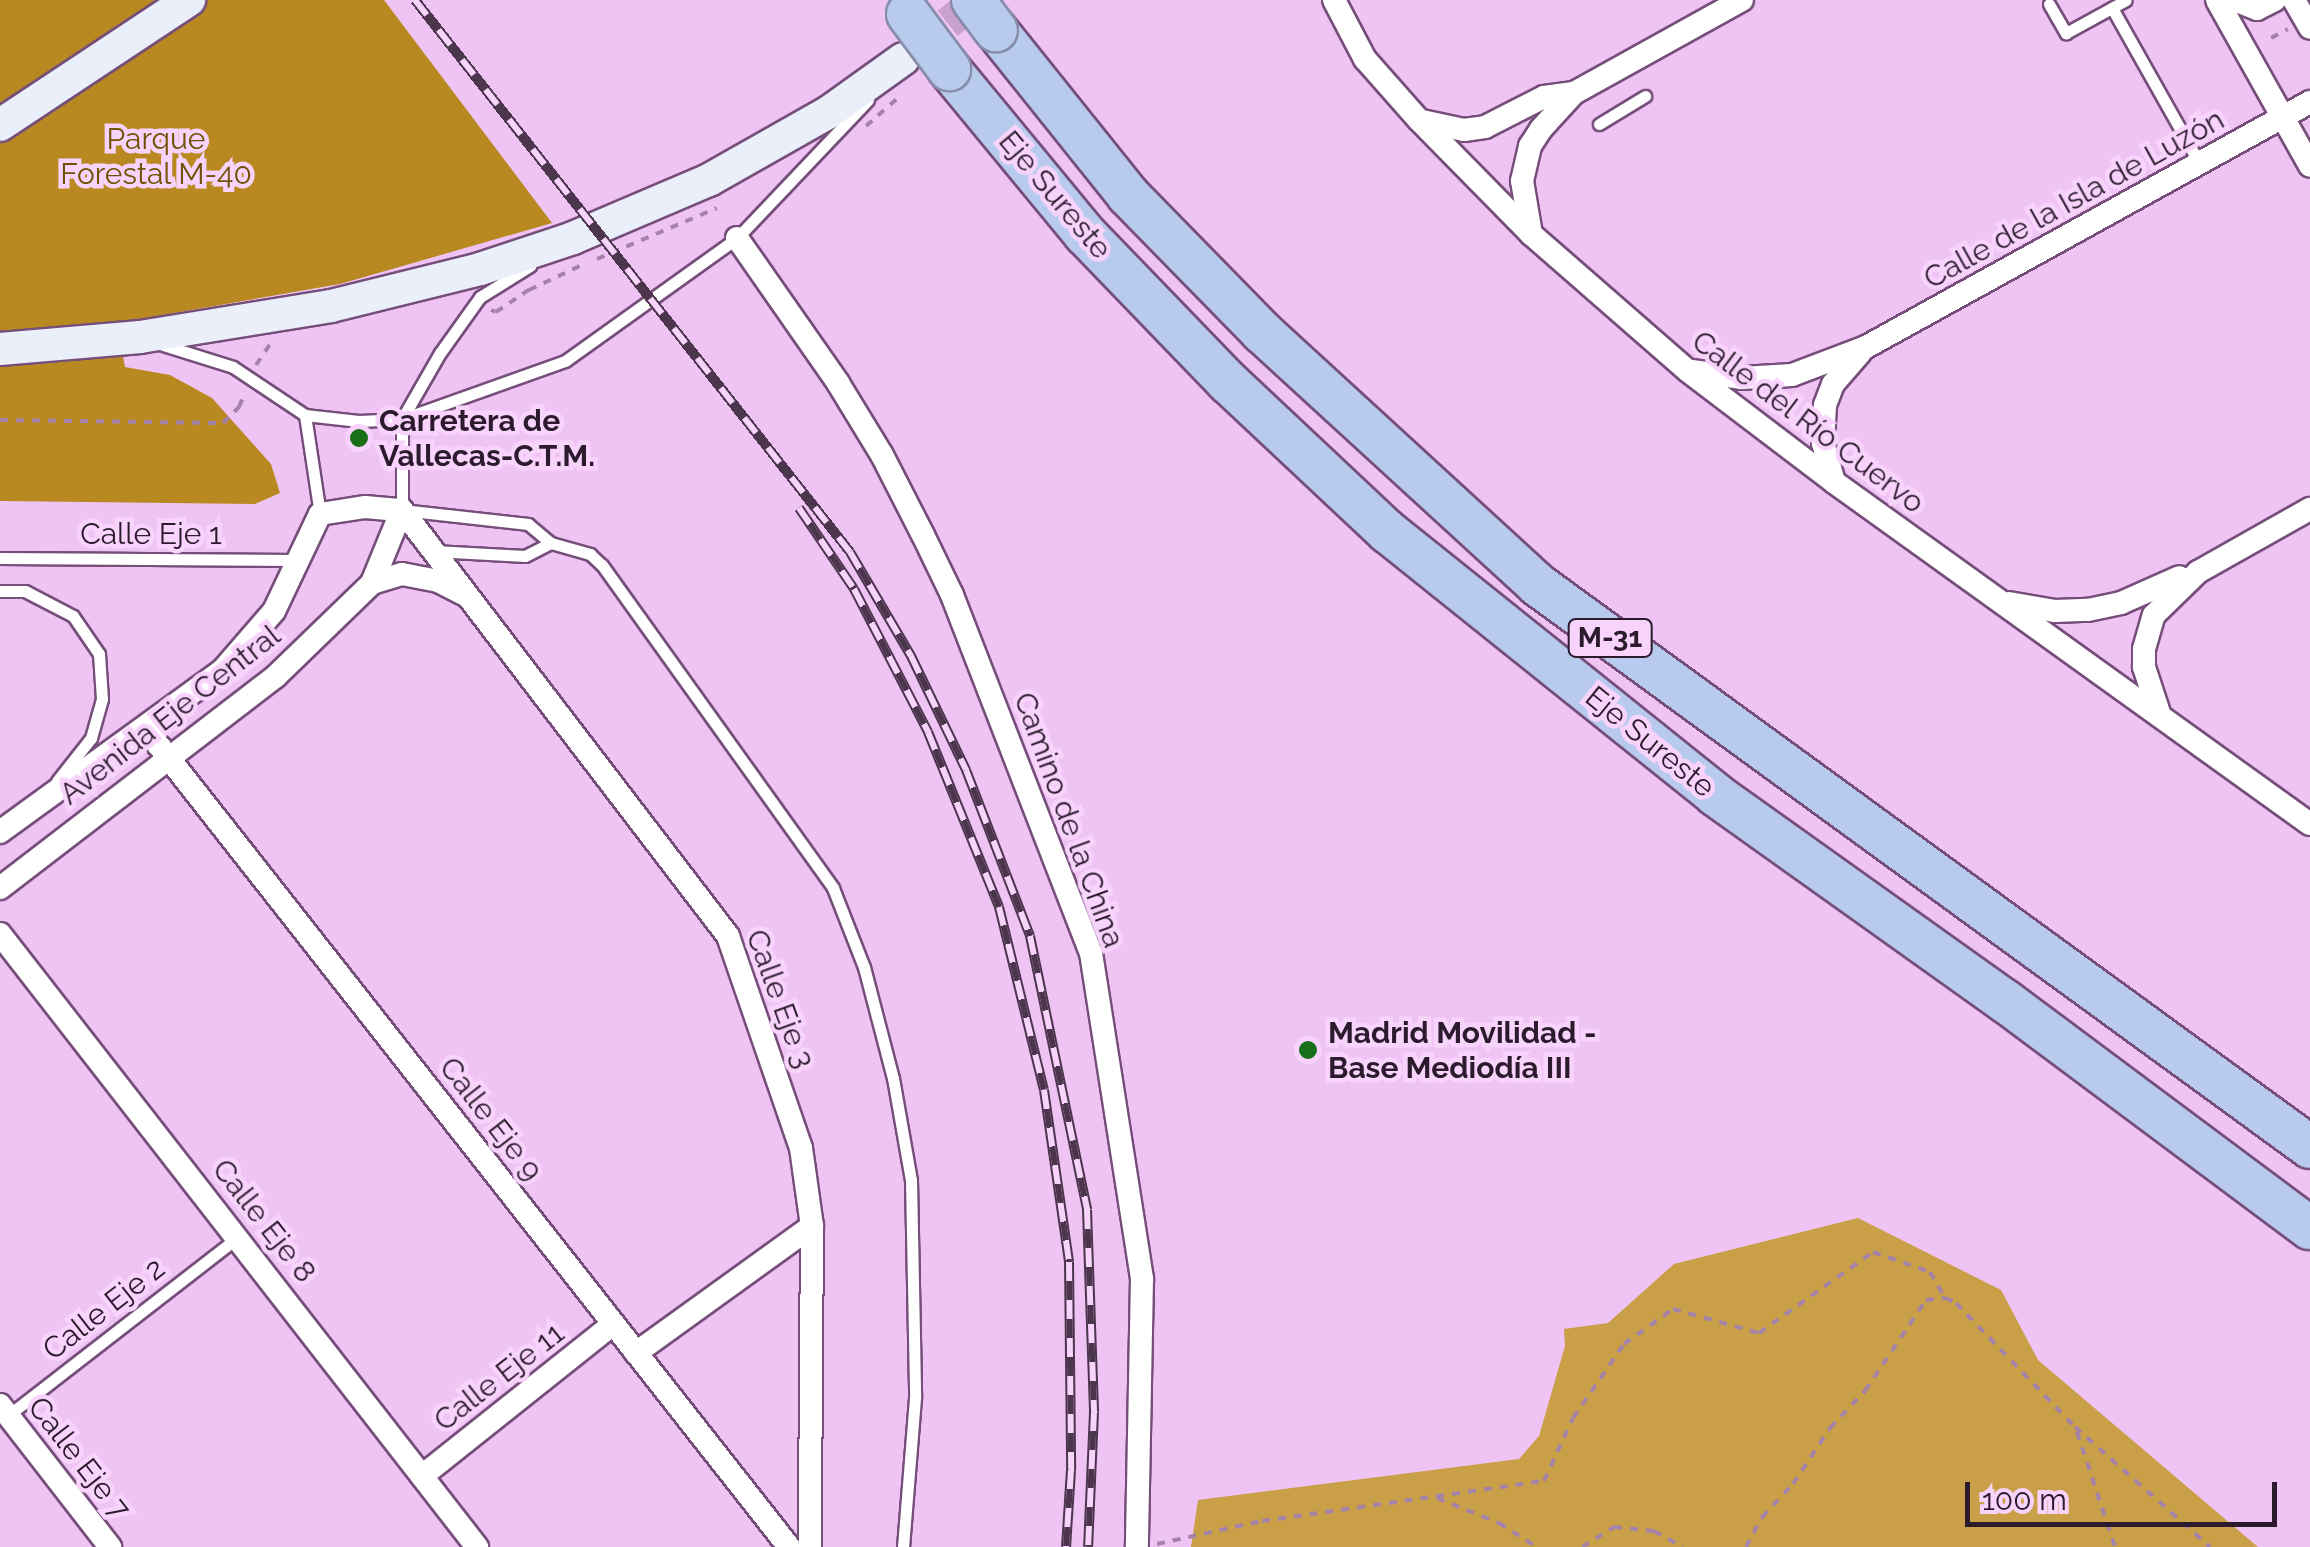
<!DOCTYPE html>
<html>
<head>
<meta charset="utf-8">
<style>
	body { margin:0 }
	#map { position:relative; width:2310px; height:1547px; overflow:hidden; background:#f0c3f5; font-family:Raleway,sans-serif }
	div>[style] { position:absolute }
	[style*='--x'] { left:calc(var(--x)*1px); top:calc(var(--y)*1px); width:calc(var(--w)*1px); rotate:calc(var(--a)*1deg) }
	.green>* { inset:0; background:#c99f47 }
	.forest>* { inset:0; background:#b78920 }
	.secondary-tunnel>* { height:32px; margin-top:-16px; transform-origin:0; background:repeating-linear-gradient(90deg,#c9a1cd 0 32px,transparent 0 48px) }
	.path>* { height:4px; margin-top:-2px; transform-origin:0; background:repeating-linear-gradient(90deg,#a583a9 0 8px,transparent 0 16px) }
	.roads { filter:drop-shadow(2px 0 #754e7a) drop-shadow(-2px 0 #754e7a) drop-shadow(0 2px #754e7a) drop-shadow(0 -2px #754e7a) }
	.lane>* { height:11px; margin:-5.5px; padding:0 5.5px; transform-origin:5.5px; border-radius:5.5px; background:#fff }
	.street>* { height:22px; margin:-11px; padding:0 11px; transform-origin:11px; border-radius:11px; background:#fff }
	.secondary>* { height:32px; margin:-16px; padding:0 16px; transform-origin:16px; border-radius:16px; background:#eaeffa }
	.highway>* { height:42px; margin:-21px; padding:0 21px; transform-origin:21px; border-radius:21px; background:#b8cbee }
	.rail>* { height:10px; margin-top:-5px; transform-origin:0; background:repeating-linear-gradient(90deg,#f8d4fc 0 19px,#4b364d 0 38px); box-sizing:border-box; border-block:2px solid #4b364d }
	.bridges { filter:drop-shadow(2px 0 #878daa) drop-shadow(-2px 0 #878daa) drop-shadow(0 2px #878daa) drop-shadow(0 -2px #878daa) }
	.highway-bridge>* { height:42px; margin:-21px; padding:0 21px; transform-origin:21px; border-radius:21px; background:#b8cbee }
	.dots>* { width:28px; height:28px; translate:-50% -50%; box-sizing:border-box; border:5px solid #f8d4fc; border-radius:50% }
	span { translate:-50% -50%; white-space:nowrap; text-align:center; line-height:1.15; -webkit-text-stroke:9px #f8d4fc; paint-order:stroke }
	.shield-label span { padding:2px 8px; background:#f8d4fc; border:2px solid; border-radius:8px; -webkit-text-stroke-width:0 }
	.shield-label { font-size:28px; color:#2b1b2d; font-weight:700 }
	.park-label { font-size:30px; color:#705101 }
	.street-label { font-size:30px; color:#2b1b2d }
	.poi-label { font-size:30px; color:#2b1b2d; font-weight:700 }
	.left { translate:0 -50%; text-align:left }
	.scale { position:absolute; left:1965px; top:1482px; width:312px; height:45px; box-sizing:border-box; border:5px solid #2b1b2d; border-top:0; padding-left:12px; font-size:30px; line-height:35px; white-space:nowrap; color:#2b1b2d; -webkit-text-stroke:8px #f8d4fc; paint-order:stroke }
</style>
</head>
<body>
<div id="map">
	<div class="green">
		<div style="clip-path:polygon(1858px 1218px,2001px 1290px,2038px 1360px,2258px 1547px,1191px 1547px,1198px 1500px,1519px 1459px,1539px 1436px,1565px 1346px,1564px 1329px,1608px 1323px,1674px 1264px)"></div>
	</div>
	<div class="forest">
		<div style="clip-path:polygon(0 0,384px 0,552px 223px,340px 284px,117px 323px,125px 367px,170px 375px,212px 398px,271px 464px,280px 493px,255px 504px,0 501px)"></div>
	</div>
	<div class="secondary-tunnel">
		<div style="--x:910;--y:53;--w:85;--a:-38.3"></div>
	</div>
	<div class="path">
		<div style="--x:2271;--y:38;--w:19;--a:-28"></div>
		<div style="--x:866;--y:126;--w:44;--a:-41.3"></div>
		<div style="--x:597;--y:259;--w:130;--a:-23"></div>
		<div style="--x:491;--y:310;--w:5;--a:22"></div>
		<div style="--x:496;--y:312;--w:40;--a:-34"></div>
		<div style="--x:529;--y:290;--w:61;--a:-25.3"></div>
		<div style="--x:256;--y:365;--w:25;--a:-56"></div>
		<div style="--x:0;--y:420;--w:223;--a:0.8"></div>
		<div style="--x:223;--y:423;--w:23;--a:-45"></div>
		<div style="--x:239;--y:407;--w:16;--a:-68"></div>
		<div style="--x:2077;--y:1432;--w:121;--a:71.7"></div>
		<div style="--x:1437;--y:1498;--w:67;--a:22"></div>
		<div style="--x:1499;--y:1523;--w:45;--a:32.3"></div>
		<div style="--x:1157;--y:1544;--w:107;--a:-12.4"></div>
		<div style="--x:1262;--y:1521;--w:285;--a:-8.1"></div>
		<div style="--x:1544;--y:1481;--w:69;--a:-65.3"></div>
		<div style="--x:1573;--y:1418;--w:90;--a:-55.4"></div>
		<div style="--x:1624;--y:1344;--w:60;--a:-35.5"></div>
		<div style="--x:1673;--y:1309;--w:89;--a:15.6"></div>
		<div style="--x:1759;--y:1333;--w:140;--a:-35.4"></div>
		<div style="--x:1873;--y:1252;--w:60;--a:19.3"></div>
		<div style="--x:1930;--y:1272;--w:30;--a:60"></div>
		<div style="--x:1582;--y:1547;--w:38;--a:-32"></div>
		<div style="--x:1614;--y:1527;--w:40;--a:5.7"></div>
		<div style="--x:1654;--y:1531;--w:33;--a:29"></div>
		<div style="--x:1746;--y:1547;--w:34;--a:-62"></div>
		<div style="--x:1762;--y:1517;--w:45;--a:-46.8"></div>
		<div style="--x:1793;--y:1484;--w:67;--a:-56.5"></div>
		<div style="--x:1830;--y:1428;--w:51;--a:-46.6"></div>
		<div style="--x:1865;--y:1391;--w:110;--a:-56.2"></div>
		<div style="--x:1926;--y:1300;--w:19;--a:-6"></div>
		<div style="--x:1945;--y:1298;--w:12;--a:24"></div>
		<div style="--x:1956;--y:1303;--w:172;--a:46.2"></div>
		<div style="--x:2075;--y:1427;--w:181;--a:41.6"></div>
	</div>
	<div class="roads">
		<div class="lane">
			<div style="--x:2049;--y:4;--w:34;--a:60"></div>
			<div style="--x:2066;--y:33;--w:68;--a:-28.8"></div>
			<div style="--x:2112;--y:8;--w:179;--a:60.6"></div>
			<div style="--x:868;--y:100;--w:190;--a:133.5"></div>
			<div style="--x:737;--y:238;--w:211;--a:144.4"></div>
			<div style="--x:565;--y:361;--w:173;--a:160.4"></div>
			<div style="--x:402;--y:419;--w:91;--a:90"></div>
			<div style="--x:402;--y:510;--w:127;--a:6.3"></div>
			<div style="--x:528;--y:524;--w:30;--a:40"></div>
			<div style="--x:551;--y:543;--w:41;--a:15.8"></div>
			<div style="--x:590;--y:554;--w:16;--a:43"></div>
			<div style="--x:602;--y:565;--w:397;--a:54.4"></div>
			<div style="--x:833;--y:888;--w:85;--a:68.6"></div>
			<div style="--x:864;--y:967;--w:115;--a:75.4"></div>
			<div style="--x:893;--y:1078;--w:104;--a:80"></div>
			<div style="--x:911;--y:1180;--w:218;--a:88.9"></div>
			<div style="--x:915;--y:1398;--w:149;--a:94.6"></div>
			<div style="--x:1599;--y:124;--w:54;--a:-31.3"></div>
			<div style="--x:163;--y:345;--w:73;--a:17.4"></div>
			<div style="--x:233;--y:367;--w:87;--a:33.7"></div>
			<div style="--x:305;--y:415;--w:54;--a:6.3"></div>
			<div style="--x:359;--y:421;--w:43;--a:-2.7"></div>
			<div style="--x:402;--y:419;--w:76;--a:-60.1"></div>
			<div style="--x:440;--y:353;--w:69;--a:-54.5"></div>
			<div style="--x:480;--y:297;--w:59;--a:-31.8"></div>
			<div style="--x:305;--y:415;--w:100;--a:81.4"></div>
			<div style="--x:434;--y:551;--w:91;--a:3.1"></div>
			<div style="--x:525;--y:556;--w:29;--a:-27"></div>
			<div style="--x:0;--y:558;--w:296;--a:0.4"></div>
			<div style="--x:0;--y:591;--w:25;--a:0"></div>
			<div style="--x:25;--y:591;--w:54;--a:27.5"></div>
			<div style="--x:73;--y:616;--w:46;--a:55.6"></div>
			<div style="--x:99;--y:654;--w:45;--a:86.2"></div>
			<div style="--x:102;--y:699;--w:41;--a:105.8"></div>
			<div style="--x:91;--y:738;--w:55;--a:128.3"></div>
			<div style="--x:6;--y:1417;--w:295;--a:-37.8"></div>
		</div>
		<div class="street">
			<div style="--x:1334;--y:0;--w:67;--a:62.3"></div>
			<div style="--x:1365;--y:59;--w:81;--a:48.5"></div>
			<div style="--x:1419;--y:120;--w:160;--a:45.5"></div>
			<div style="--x:1531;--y:234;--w:208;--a:41.1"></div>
			<div style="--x:1688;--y:371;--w:183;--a:37.2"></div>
			<div style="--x:1834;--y:482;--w:586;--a:35.7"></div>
			<div style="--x:2217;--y:0;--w:190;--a:60.7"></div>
			<div style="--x:2234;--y:0;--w:25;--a:21"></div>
			<div style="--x:2257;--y:9;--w:20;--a:-27"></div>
			<div style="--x:2294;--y:0;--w:32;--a:60"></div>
			<div style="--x:1422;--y:121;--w:43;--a:12.1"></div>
			<div style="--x:1464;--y:130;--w:21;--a:-8"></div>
			<div style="--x:1485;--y:127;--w:66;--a:-27"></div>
			<div style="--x:1544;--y:97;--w:30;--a:-8"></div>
			<div style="--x:1531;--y:234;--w:54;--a:-99.6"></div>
			<div style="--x:1522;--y:181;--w:36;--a:-77"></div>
			<div style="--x:1530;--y:146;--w:20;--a:-57"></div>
			<div style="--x:1541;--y:129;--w:49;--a:-47.5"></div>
			<div style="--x:1574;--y:93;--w:192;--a:-29"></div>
			<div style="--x:737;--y:238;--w:177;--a:55.1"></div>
			<div style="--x:838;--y:383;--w:84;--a:58.6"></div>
			<div style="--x:882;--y:455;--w:90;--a:62.9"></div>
			<div style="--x:923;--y:535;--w:67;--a:64.2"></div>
			<div style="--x:952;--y:595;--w:384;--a:68.8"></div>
			<div style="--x:1091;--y:953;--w:330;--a:81.1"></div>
			<div style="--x:1142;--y:1279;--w:268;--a:91.1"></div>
			<div style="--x:1692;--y:371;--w:49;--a:8.1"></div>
			<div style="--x:1741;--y:378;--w:51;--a:-3.4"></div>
			<div style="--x:1792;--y:375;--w:79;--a:-20.7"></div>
			<div style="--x:1866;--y:347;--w:507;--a:-28.89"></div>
			<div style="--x:1834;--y:482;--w:41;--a:-105.8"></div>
			<div style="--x:1823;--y:443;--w:38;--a:-87"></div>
			<div style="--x:1825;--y:405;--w:22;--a:-69"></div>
			<div style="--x:1833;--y:384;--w:41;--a:-48.9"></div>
			<div style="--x:372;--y:583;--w:31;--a:-17"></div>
			<div style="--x:402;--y:574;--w:37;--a:11"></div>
			<div style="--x:438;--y:581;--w:28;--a:27"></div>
			<div style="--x:2009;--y:603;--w:47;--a:9.9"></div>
			<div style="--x:2055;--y:611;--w:33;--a:-2"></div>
			<div style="--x:2088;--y:610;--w:34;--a:-12"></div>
			<div style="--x:2121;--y:603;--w:64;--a:-23.8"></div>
			<div style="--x:2160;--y:716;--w:52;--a:-108.1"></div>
			<div style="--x:2144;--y:667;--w:18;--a:-90"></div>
			<div style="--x:2144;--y:649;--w:35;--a:-74"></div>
			<div style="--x:2154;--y:615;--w:62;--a:-44.3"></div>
			<div style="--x:2198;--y:572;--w:129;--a:-29.4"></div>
			<div style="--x:145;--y:728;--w:1042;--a:51.82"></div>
			<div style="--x:0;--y:832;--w:274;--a:-36"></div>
			<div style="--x:222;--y:671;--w:79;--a:-49.1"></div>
			<div style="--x:274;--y:611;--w:107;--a:-64.6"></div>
			<div style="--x:320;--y:514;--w:46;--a:-8.8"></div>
			<div style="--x:365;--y:507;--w:37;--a:5"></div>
			<div style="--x:402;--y:510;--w:536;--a:52.57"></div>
			<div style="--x:728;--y:936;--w:224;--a:71"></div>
			<div style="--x:801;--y:1148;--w:79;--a:82"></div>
			<div style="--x:812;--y:1226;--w:321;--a:90.4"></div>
			<div style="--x:0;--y:888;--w:347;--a:-37.5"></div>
			<div style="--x:275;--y:677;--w:135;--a:-44.1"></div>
			<div style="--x:372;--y:583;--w:79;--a:-67.7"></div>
			<div style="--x:0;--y:934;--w:777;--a:52.11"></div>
			<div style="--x:636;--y:1353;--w:217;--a:-35.8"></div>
			<div style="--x:0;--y:1405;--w:180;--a:52.2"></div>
			<div style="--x:422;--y:1476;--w:244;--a:-38.5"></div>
		</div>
		<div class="secondary">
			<div style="--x:0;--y:125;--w:227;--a:-33.5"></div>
			<div style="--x:0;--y:349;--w:141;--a:-4.9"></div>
			<div style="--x:140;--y:337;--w:193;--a:-9.2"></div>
			<div style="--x:331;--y:306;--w:154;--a:-13.9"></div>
			<div style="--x:480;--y:269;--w:98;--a:-18.4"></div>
			<div style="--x:573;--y:238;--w:148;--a:-23.1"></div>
			<div style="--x:709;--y:180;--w:138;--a:-29.5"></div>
			<div style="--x:829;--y:112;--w:91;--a:-35.6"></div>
		</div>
		<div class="highway">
			<div style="--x:996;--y:30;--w:211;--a:51.3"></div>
			<div style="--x:1128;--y:195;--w:192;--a:45.6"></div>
			<div style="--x:1262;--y:332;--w:374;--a:42.5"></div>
			<div style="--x:1538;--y:585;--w:955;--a:36.05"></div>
			<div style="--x:949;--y:69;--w:214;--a:50.5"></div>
			<div style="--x:1085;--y:234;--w:206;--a:46"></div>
			<div style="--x:1228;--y:382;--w:219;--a:43.2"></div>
			<div style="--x:1388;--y:532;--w:420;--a:38.7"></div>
			<div style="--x:1716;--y:795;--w:355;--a:35.5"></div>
			<div style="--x:2005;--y:1001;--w:380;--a:36.7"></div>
		</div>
	</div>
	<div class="rail">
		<div style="--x:415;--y:0;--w:703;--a:51.76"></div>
		<div style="--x:850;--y:552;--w:121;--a:59.6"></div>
		<div style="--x:911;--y:656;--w:127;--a:64.2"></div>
		<div style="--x:966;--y:770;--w:178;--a:68.9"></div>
		<div style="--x:1030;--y:936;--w:280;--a:78.2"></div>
		<div style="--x:1087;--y:1210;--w:202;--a:88"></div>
		<div style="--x:1094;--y:1412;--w:135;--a:92.5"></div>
		<div style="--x:799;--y:508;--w:98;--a:55.8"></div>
		<div style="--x:854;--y:589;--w:161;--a:62.6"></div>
		<div style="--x:928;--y:732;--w:189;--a:67.9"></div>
		<div style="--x:999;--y:907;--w:188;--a:76.2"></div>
		<div style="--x:1044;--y:1090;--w:174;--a:81.7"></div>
		<div style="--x:1069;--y:1262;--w:208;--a:89.4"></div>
		<div style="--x:1071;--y:1470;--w:77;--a:93.7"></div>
	</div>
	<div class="bridges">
		<div class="highway-bridge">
			<div style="--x:973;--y:0;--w:38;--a:53"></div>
			<div style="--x:908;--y:14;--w:69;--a:53.3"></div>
		</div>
	</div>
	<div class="dots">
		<div style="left:359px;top:438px;background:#186f18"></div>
		<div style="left:1308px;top:1050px;background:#186f18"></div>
	</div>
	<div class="shield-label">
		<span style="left:1610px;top:638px">M-31</span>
	</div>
	<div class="park-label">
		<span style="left:156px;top:156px">Parque<br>Forestal M-40</span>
	</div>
	<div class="street-label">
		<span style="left:1055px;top:195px;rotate:50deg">Eje Sureste</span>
		<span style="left:2074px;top:199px;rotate:-29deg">Calle de la Isla de Luzón</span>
		<span style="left:1808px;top:422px;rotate:37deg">Calle del Río Cuervo</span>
		<span style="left:151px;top:534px">Calle Eje 1</span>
		<span style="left:170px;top:715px;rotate:-38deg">Avenida Eje Central</span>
		<span style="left:1650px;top:742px;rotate:39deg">Eje Sureste</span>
		<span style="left:1069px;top:820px;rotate:70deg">Camino de la China</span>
		<span style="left:780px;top:999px;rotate:70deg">Calle Eje 3</span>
		<span style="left:491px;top:1119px;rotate:52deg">Calle Eje 9</span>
		<span style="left:264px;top:1221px;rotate:52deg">Calle Eje 8</span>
		<span style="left:104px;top:1309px;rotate:-38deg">Calle Eje 2</span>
		<span style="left:499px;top:1377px;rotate:-38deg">Calle Eje 11</span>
		<span style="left:79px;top:1458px;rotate:52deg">Calle Eje 7</span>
	</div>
	<div class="poi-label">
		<span class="left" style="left:379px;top:438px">Carretera de<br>Vallecas-C.T.M.</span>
		<span class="left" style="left:1328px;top:1050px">Madrid Movilidad -<br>Base Mediodía III</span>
	</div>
	<div class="scale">100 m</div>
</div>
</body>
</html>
